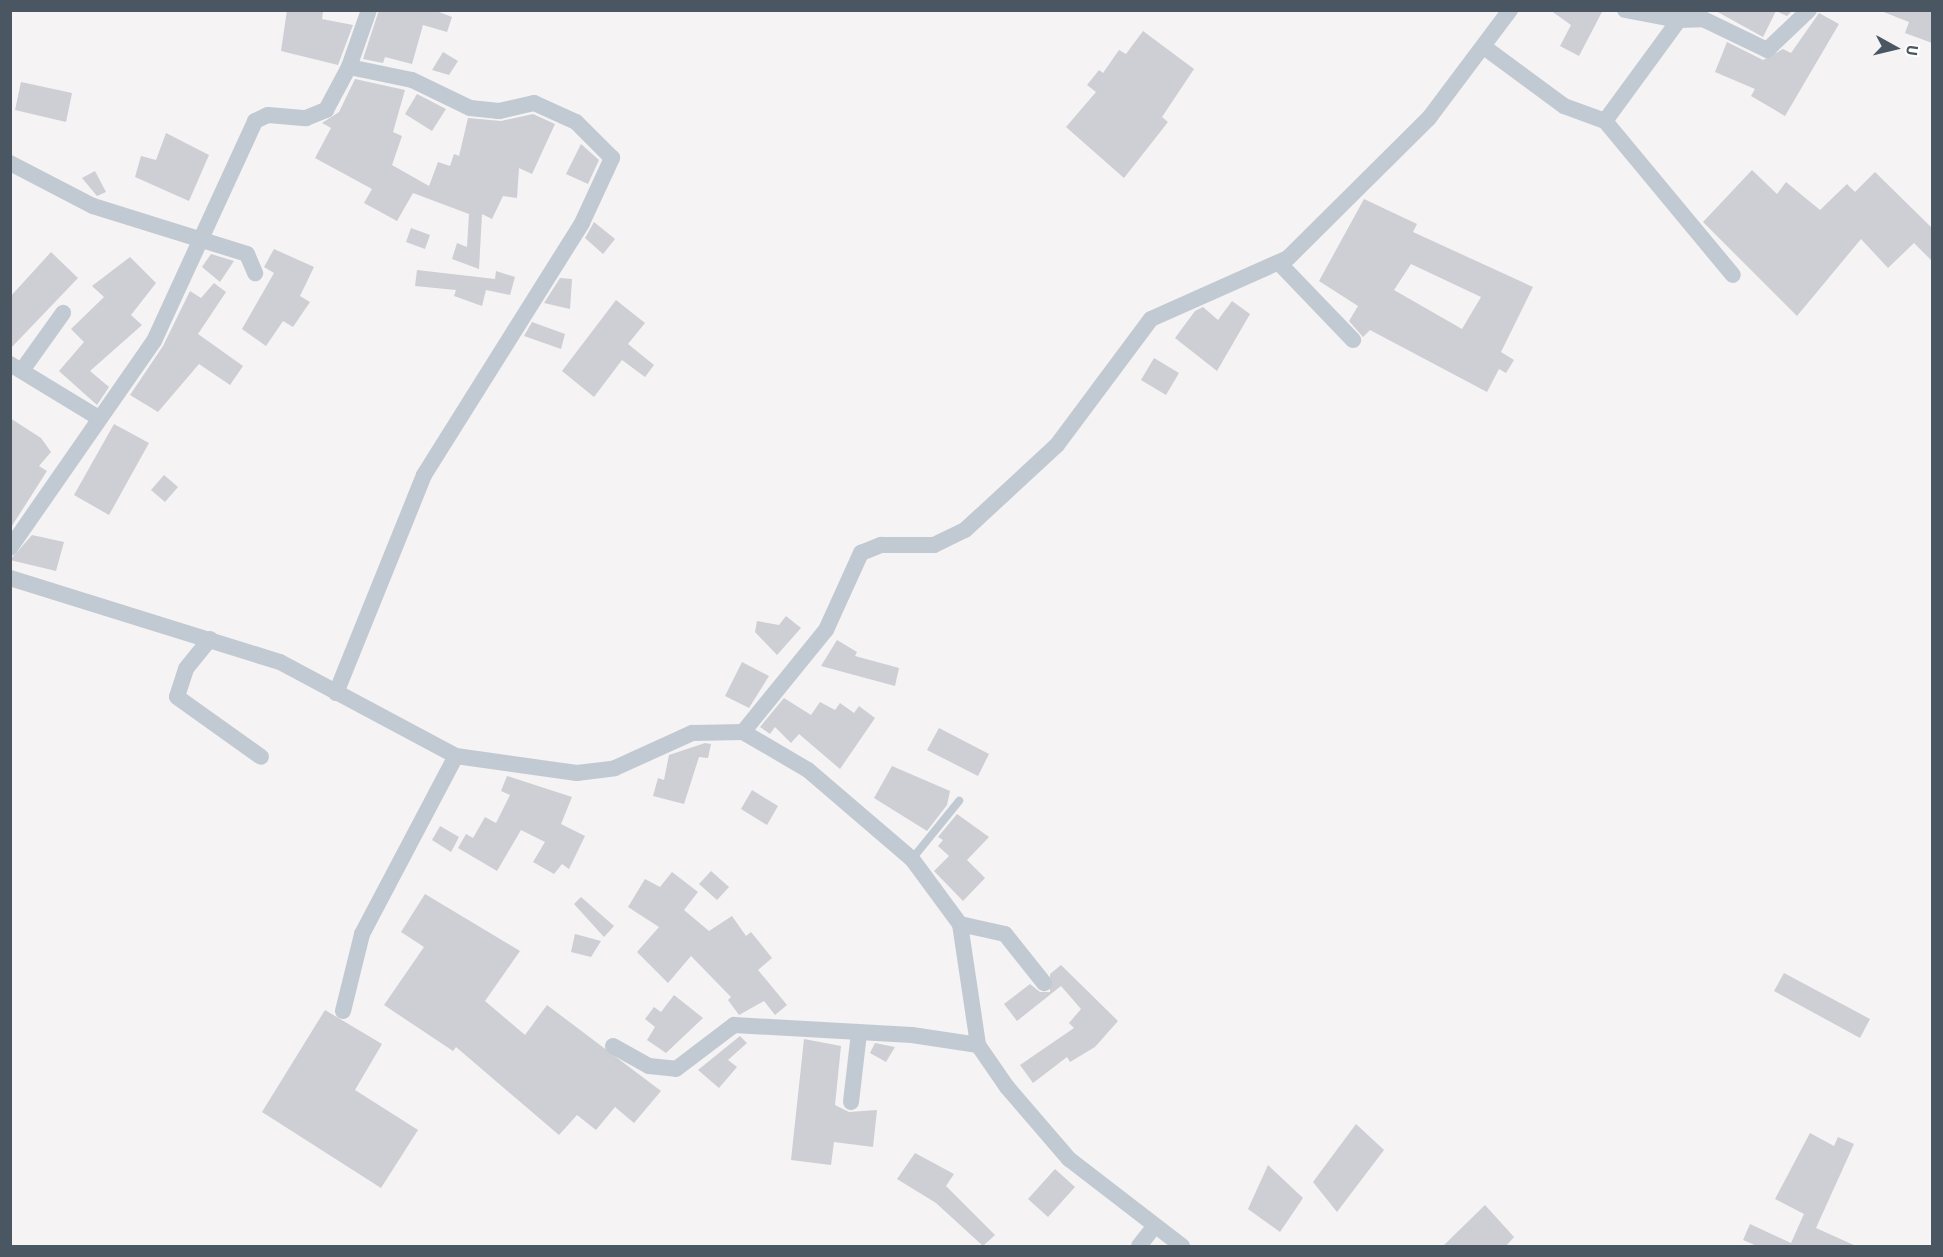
<!DOCTYPE html>
<html>
<head>
<meta charset="utf-8">
<style>
	body { margin:0 }
	#map { position:relative; width:1943px; height:1257px; overflow:hidden; background:#f5f3f3; font-family:"Titillium Web",sans-serif }
	div>[style] { position:absolute }
	[style*='--x'] { left:calc(var(--x)*1px); top:calc(var(--y)*1px); width:calc(var(--w)*1px); rotate:calc(var(--a)*1deg) }
	.building>* { inset:0; background:#cdcfd5 }
	.lane>* { height:8px; margin:-4px; padding:0 4px; transform-origin:4px; border-radius:4px; background:#c1cad2 }
	.street>* { height:16px; margin:-8px; padding:0 8px; transform-origin:8px; border-radius:8px; background:#c1cad2 }
	span { translate:-50% -50%; white-space:nowrap; text-align:center; line-height:1.15; -webkit-text-stroke:4.5px #fff; paint-order:stroke }
	.frame { position:absolute; inset:0; border:12px solid #4a5661; pointer-events:none }
	.north { position:absolute; left:1865px; top:18px; width:60px; height:60px; -webkit-text-stroke:4px #fff; paint-order:stroke; rotate:98deg; font-size:16px; font-weight:700; line-height:24px; text-align:center; color:#4a5661 }
	.north::after { content:''; display:block; margin:auto; width:21px; height:27px; background:#4a5661; clip-path:polygon(50% 0,100% 100%,50% 72%,0 100%) }
</style>
</head>
<body>
<div id="map">
	<div class="building">
		<div style="clip-path:polygon(287px 10px,323px 12px,322px 19px,353px 25px,338px 65px,281px 51px)"></div>
		<div style="clip-path:polygon(379px 10px,434px 10px,452px 17px,447px 32px,423px 25px,412px 64px,385px 57px,383px 63px,363px 59px)"></div>
		<div style="clip-path:polygon(1550px 10px,1603px 10px,1579px 56px,1560px 46px,1571px 25px)"></div>
		<div style="clip-path:polygon(1714px 10px,1793px 10px,1787px 16px,1776px 11px,1763px 37px)"></div>
		<div style="clip-path:polygon(1932px 10px,1932px 43px,1905px 33px,1909px 22px,1881px 11px)"></div>
		<div style="clip-path:polygon(1819px 13px,1839px 24px,1785px 116px,1751px 96px,1755px 89px,1715px 72px,1727px 42px,1763px 60px,1783px 49px,1791px 53px)"></div>
		<div style="clip-path:polygon(1143px 31px,1194px 69px,1162px 117px,1168px 122px,1124px 178px,1066px 127px,1096px 92px,1087px 85px,1099px 70px,1103px 73px,1119px 50px,1126px 54px)"></div>
		<div style="clip-path:polygon(443px 52px,458px 61px,449px 75px,432px 70px)"></div>
		<div style="clip-path:polygon(355px 79px,405px 90px,393px 132px,402px 136px,392px 165px,429px 186px,438px 162px,450px 166px,454px 154px,459px 156px,468px 118px,501px 121px,533px 114px,555px 124px,532px 174px,519px 168px,517px 198px,503px 196px,492px 219px,482px 214px,479px 269px,452px 259px,457px 243px,467px 247px,469px 214px,413px 193px,397px 221px,364px 203px,372px 189px,315px 158px,331px 128px,322px 123px,339px 112px)"></div>
		<div style="clip-path:polygon(21px 82px,72px 93px,66px 122px,15px 110px)"></div>
		<div style="clip-path:polygon(417px 94px,446px 109px,432px 131px,405px 114px)"></div>
		<div style="clip-path:polygon(166px 133px,209px 155px,189px 201px,135px 177px,141px 156px,156px 160px)"></div>
		<div style="clip-path:polygon(581px 144px,599px 160px,588px 184px,566px 174px)"></div>
		<div style="clip-path:polygon(1752px 170px,1777px 194px,1786px 182px,1820px 210px,1847px 184px,1855px 192px,1875px 172px,1932px 228px,1932px 261px,1914px 243px,1888px 268px,1861px 239px,1797px 316px,1703px 222px)"></div>
		<div style="clip-path:polygon(95px 171px,106px 192px,97px 196px,82px 178px)"></div>
		<div style="clip-path:polygon(evenodd,1364px 199px,1417px 224px,1413px 232px,1533px 287px,1501px 352px,1514px 360px,1506px 373px,1499px 369px,1487px 392px,1370px 330px,1363px 337px,1349px 321px,1358px 306px,1319px 281px,1364px 199px,1411px 264px,1481px 297px,1462px 329px,1394px 290px,1411px 264px)"></div>
		<div style="clip-path:polygon(594px 222px,615px 239px,603px 254px,585px 238px)"></div>
		<div style="clip-path:polygon(411px 228px,430px 235px,425px 249px,406px 242px)"></div>
		<div style="clip-path:polygon(274px 249px,314px 267px,300px 296px,310px 302px,293px 327px,283px 321px,266px 346px,242px 329px,274px 273px,264px 267px)"></div>
		<div style="clip-path:polygon(51px 252px,78px 278px,10px 349px,10px 297px)"></div>
		<div style="clip-path:polygon(211px 254px,234px 261px,220px 282px,202px 267px)"></div>
		<div style="clip-path:polygon(130px 257px,156px 283px,131px 315px,142px 325px,90px 371px,109px 387px,97px 405px,59px 371px,84px 342px,71px 329px,104px 297px,92px 286px)"></div>
		<div style="clip-path:polygon(417px 270px,495px 279px,496px 271px,515px 277px,510px 295px,486px 290px,482px 306px,454px 296px,456px 290px,415px 286px)"></div>
		<div style="clip-path:polygon(560px 278px,572px 279px,570px 309px,544px 303px)"></div>
		<div style="clip-path:polygon(214px 283px,226px 292px,198px 334px,243px 366px,230px 385px,199px 364px,158px 412px,130px 395px,163px 346px,190px 291px,201px 298px)"></div>
		<div style="clip-path:polygon(616px 300px,645px 323px,628px 344px,654px 365px,645px 377px,622px 360px,594px 397px,562px 371px)"></div>
		<div style="clip-path:polygon(1232px 301px,1250px 314px,1217px 371px,1175px 338px,1195px 311px,1203px 307px,1218px 320px)"></div>
		<div style="clip-path:polygon(532px 322px,565px 334px,561px 349px,524px 336px)"></div>
		<div style="clip-path:polygon(1154px 358px,1179px 373px,1166px 395px,1141px 380px)"></div>
		<div style="clip-path:polygon(10px 418px,41px 438px,51px 452px,39px 466px,47px 471px,10px 529px)"></div>
		<div style="clip-path:polygon(114px 424px,149px 443px,109px 515px,74px 495px)"></div>
		<div style="clip-path:polygon(164px 475px,178px 487px,165px 502px,151px 490px)"></div>
		<div style="clip-path:polygon(32px 535px,64px 542px,56px 571px,10px 560px)"></div>
		<div style="clip-path:polygon(786px 616px,801px 628px,777px 655px,755px 632px,757px 621px,779px 625px)"></div>
		<div style="clip-path:polygon(837px 640px,857px 652px,855px 656px,899px 668px,895px 686px,821px 666px)"></div>
		<div style="clip-path:polygon(742px 662px,769px 676px,749px 708px,725px 696px)"></div>
		<div style="clip-path:polygon(784px 698px,811px 715px,820px 702px,835px 710px,840px 703px,854px 713px,859px 706px,875px 718px,840px 769px,799px 734px,791px 743px,775px 727px,770px 734px,760px 727px)"></div>
		<div style="clip-path:polygon(939px 728px,989px 754px,978px 776px,927px 750px)"></div>
		<div style="clip-path:polygon(705px 743px,711px 744px,708px 758px,699px 757px,684px 804px,653px 796px,658px 778px,664px 780px,669px 755px)"></div>
		<div style="clip-path:polygon(892px 766px,950px 791px,947px 805px,927px 831px,874px 798px)"></div>
		<div style="clip-path:polygon(507px 776px,572px 797px,561px 824px,585px 836px,569px 869px,562px 864px,554px 874px,533px 862px,545px 842px,521px 830px,497px 871px,458px 848px,466px 834px,473px 838px,485px 817px,496px 823px,510px 795px,501px 791px)"></div>
		<div style="clip-path:polygon(752px 790px,778px 806px,767px 825px,741px 809px)"></div>
		<div style="clip-path:polygon(957px 814px,989px 837px,967px 860px,985px 878px,963px 901px,934px 871px,949px 856px,938px 846px,943px 840px,938px 837px)"></div>
		<div style="clip-path:polygon(440px 826px,459px 837px,451px 852px,432px 840px)"></div>
		<div style="clip-path:polygon(711px 871px,729px 887px,717px 900px,699px 884px)"></div>
		<div style="clip-path:polygon(672px 872px,698px 892px,684px 910px,709px 931px,732px 916px,746px 936px,751px 932px,772px 958px,758px 970px,787px 1005px,775px 1015px,764px 1001px,739px 1015px,728px 1000px,731px 997px,691px 956px,668px 983px,637px 952px,659px 927px,628px 907px,645px 879px,660px 887px)"></div>
		<div style="clip-path:polygon(425px 894px,520px 951px,485px 1001px,525px 1035px,547px 1005px,661px 1091px,634px 1123px,615px 1107px,596px 1130px,577px 1115px,559px 1135px,456px 1047px,453px 1051px,384px 1005px,424px 947px,401px 932px)"></div>
		<div style="clip-path:polygon(581px 897px,614px 926px,604px 937px,574px 904px)"></div>
		<div style="clip-path:polygon(575px 934px,601px 941px,591px 957px,571px 952px)"></div>
		<div style="clip-path:polygon(1061px 965px,1118px 1021px,1095px 1047px,1070px 1062px,1067px 1057px,1033px 1083px,1020px 1065px,1074px 1028px,1069px 1023px,1081px 1009px,1061px 986px,1017px 1021px,1004px 1004px,1030px 984px,1040px 992px,1050px 992px,1050px 974px)"></div>
		<div style="clip-path:polygon(1784px 973px,1870px 1019px,1860px 1038px,1774px 991px)"></div>
		<div style="clip-path:polygon(674px 995px,703px 1018px,666px 1053px,647px 1040px,655px 1027px,645px 1019px,654px 1007px,661px 1012px)"></div>
		<div style="clip-path:polygon(325px 1010px,382px 1044px,355px 1090px,418px 1130px,381px 1188px,262px 1112px)"></div>
		<div style="clip-path:polygon(740px 1036px,747px 1043px,728px 1060px,737px 1067px,719px 1088px,698px 1070px)"></div>
		<div style="clip-path:polygon(804px 1039px,841px 1046px,835px 1105px,849px 1112px,877px 1110px,873px 1147px,834px 1142px,831px 1165px,791px 1160px)"></div>
		<div style="clip-path:polygon(875px 1043px,895px 1047px,886px 1062px,870px 1053px)"></div>
		<div style="clip-path:polygon(1356px 1124px,1384px 1150px,1337px 1212px,1313px 1182px)"></div>
		<div style="clip-path:polygon(1810px 1133px,1834px 1146px,1838px 1137px,1854px 1144px,1816px 1228px,1856px 1246px,1757px 1246px,1743px 1240px,1750px 1224px,1791px 1243px,1804px 1214px,1775px 1199px)"></div>
		<div style="clip-path:polygon(915px 1153px,954px 1174px,946px 1186px,995px 1235px,983px 1246px,936px 1203px,897px 1179px)"></div>
		<div style="clip-path:polygon(1268px 1165px,1303px 1198px,1280px 1232px,1248px 1209px)"></div>
		<div style="clip-path:polygon(1055px 1169px,1075px 1187px,1048px 1217px,1028px 1199px)"></div>
		<div style="clip-path:polygon(1485px 1205px,1514px 1237px,1506px 1246px,1443px 1246px)"></div>
	</div>
	<div class="lane">
		<div style="--x:912;--y:859;--w:75;--a:-51"></div>
	</div>
	<div class="street">
		<div style="--x:1625;--y:10;--w:55;--a:10.5"></div>
		<div style="--x:1484;--y:47;--w:99;--a:36.4"></div>
		<div style="--x:1564;--y:106;--w:44;--a:20.1"></div>
		<div style="--x:1605;--y:121;--w:200;--a:50.3"></div>
		<div style="--x:1605;--y:121;--w:125;--a:-53.8"></div>
		<div style="--x:1679;--y:20;--w:24;--a:-2"></div>
		<div style="--x:1703;--y:19;--w:71;--a:25.8"></div>
		<div style="--x:1767;--y:50;--w:58;--a:-43.6"></div>
		<div style="--x:10;--y:163;--w:93;--a:27.4"></div>
		<div style="--x:93;--y:206;--w:161;--a:17.3"></div>
		<div style="--x:247;--y:254;--w:21;--a:67"></div>
		<div style="--x:1279;--y:263;--w:107;--a:46.1"></div>
		<div style="--x:10;--y:364;--w:102;--a:31.3"></div>
		<div style="--x:23;--y:369;--w:69;--a:-54.5"></div>
		<div style="--x:10;--y:548;--w:252;--a:-55.2"></div>
		<div style="--x:154;--y:341;--w:242;--a:-65.3"></div>
		<div style="--x:255;--y:121;--w:14;--a:-25"></div>
		<div style="--x:268;--y:115;--w:38;--a:5"></div>
		<div style="--x:306;--y:118;--w:22;--a:-22"></div>
		<div style="--x:326;--y:110;--w:49;--a:-61.9"></div>
		<div style="--x:349;--y:67;--w:60;--a:-70.7"></div>
		<div style="--x:10;--y:578;--w:283;--a:17.3"></div>
		<div style="--x:280;--y:662;--w:200;--a:28.1"></div>
		<div style="--x:456;--y:756;--w:122;--a:8"></div>
		<div style="--x:577;--y:773;--w:38;--a:-7"></div>
		<div style="--x:615;--y:768;--w:85;--a:-24.4"></div>
		<div style="--x:692;--y:733;--w:51;--a:-1.1"></div>
		<div style="--x:743;--y:732;--w:75;--a:30.3"></div>
		<div style="--x:808;--y:770;--w:137;--a:40.6"></div>
		<div style="--x:912;--y:859;--w:81;--a:53.6"></div>
		<div style="--x:960;--y:924;--w:122;--a:81.5"></div>
		<div style="--x:978;--y:1045;--w:51;--a:55.4"></div>
		<div style="--x:1007;--y:1087;--w:95;--a:49.3"></div>
		<div style="--x:1069;--y:1159;--w:143;--a:37.6"></div>
		<div style="--x:210;--y:639;--w:38;--a:129"></div>
		<div style="--x:186;--y:669;--w:29;--a:108"></div>
		<div style="--x:177;--y:697;--w:103;--a:35.5"></div>
		<div style="--x:336;--y:693;--w:235;--a:-68"></div>
		<div style="--x:424;--y:475;--w:297;--a:-57.9"></div>
		<div style="--x:582;--y:223;--w:72;--a:-65.2"></div>
		<div style="--x:612;--y:158;--w:51;--a:-135"></div>
		<div style="--x:576;--y:122;--w:46;--a:-155.7"></div>
		<div style="--x:534;--y:103;--w:36;--a:167"></div>
		<div style="--x:499;--y:111;--w:29;--a:-174"></div>
		<div style="--x:470;--y:108;--w:64;--a:-154.2"></div>
		<div style="--x:412;--y:80;--w:64;--a:-168.3"></div>
		<div style="--x:743;--y:732;--w:132;--a:-50.9"></div>
		<div style="--x:826;--y:630;--w:85;--a:-65.6"></div>
		<div style="--x:861;--y:553;--w:22;--a:-22"></div>
		<div style="--x:881;--y:545;--w:53;--a:0"></div>
		<div style="--x:934;--y:545;--w:34;--a:-26"></div>
		<div style="--x:965;--y:530;--w:125;--a:-42.7"></div>
		<div style="--x:1057;--y:445;--w:157;--a:-53.3"></div>
		<div style="--x:1151;--y:319;--w:150;--a:-24"></div>
		<div style="--x:1288;--y:258;--w:199;--a:-44.8"></div>
		<div style="--x:1429;--y:118;--w:135;--a:-53.1"></div>
		<div style="--x:960;--y:924;--w:46;--a:12.5"></div>
		<div style="--x:1005;--y:934;--w:63;--a:51.5"></div>
		<div style="--x:343;--y:1011;--w:79;--a:-76.1"></div>
		<div style="--x:362;--y:934;--w:201;--a:-62.2"></div>
		<div style="--x:613;--y:1046;--w:41;--a:29.1"></div>
		<div style="--x:649;--y:1066;--w:27;--a:6"></div>
		<div style="--x:676;--y:1069;--w:73;--a:-37.2"></div>
		<div style="--x:734;--y:1025;--w:178;--a:3.2"></div>
		<div style="--x:912;--y:1035;--w:67;--a:8.6"></div>
		<div style="--x:851;--y:1102;--w:69;--a:-83.4"></div>
		<div style="--x:1139;--y:1246;--w:24;--a:-52"></div>
	</div>
	<div class="frame"></div>
	<div class="north">U</div>
</div>
</body>
</html>
